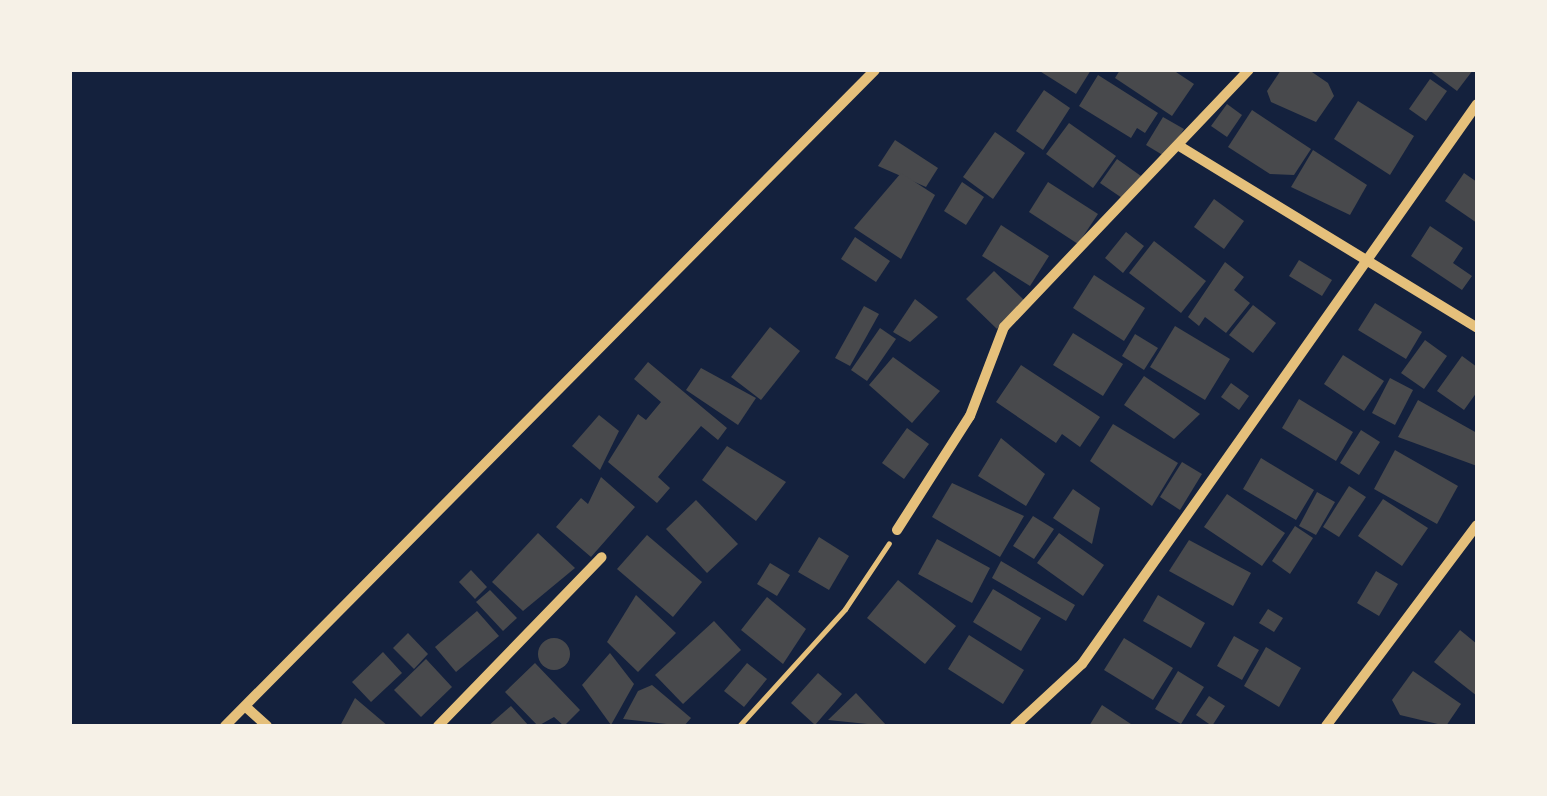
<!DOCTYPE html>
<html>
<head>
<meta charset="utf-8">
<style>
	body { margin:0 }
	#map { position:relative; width:1547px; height:796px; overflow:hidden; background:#14213d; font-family:Overpass,sans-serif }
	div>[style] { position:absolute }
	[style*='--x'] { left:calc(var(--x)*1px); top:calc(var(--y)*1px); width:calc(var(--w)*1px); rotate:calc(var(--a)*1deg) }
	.building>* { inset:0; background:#48494c }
	.round { border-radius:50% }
	.path>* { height:5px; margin:-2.5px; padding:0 2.5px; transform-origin:2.5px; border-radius:2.5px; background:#e5c07b }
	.minor>* { height:10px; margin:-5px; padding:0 5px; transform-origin:5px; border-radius:5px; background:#e5c07b }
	span { translate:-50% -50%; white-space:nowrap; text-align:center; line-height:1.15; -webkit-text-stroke:8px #f6f1e7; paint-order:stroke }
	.frame { position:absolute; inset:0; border:72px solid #f6f1e7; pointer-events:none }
</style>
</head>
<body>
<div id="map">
	<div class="building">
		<div style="clip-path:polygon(1038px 70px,1091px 70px,1076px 94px)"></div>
		<div style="clip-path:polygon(1120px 70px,1173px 70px,1194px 84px,1172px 116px,1115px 78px)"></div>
		<div style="clip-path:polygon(1281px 70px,1309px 70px,1328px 83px,1334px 96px,1316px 122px,1271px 102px,1267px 91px)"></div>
		<div style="clip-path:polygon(1429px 70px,1473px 70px,1457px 91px)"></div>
		<div style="clip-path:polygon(1098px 75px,1158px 113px,1145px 133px,1137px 128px,1131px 138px,1079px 106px)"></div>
		<div style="clip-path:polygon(1430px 79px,1447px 91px,1426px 121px,1409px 109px)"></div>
		<div style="clip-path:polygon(1044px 90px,1070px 108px,1043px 150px,1016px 131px)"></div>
		<div style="clip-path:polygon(1358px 101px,1414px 136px,1390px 175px,1334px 139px)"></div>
		<div style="clip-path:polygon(1227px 104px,1242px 115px,1227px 137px,1211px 126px)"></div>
		<div style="clip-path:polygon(1252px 110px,1311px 149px,1294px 175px,1270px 174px,1228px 147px)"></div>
		<div style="clip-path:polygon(1163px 117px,1184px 129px,1166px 157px,1146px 145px)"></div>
		<div style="clip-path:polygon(1069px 123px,1116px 156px,1093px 188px,1046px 154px)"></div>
		<div style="clip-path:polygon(995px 132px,1025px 153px,993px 199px,963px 177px)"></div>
		<div style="clip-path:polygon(895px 140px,938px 168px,926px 187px,878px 166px)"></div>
		<div style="clip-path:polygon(1313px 150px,1367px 185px,1350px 215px,1291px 187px)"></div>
		<div style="clip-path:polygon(1117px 159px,1141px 176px,1125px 200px,1100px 183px)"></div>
		<div style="clip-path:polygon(901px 173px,935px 195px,901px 259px,854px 228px)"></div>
		<div style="clip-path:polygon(1464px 173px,1477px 182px,1477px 223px,1445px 201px)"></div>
		<div style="clip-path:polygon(962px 182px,984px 197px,966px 225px,944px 211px)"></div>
		<div style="clip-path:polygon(1048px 182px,1098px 214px,1078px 244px,1029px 212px)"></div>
		<div style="clip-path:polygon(1214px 199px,1244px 221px,1224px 249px,1194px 227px)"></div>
		<div style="clip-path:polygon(1001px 225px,1049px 256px,1030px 286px,982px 256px)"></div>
		<div style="clip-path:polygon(1430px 226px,1463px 248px,1453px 263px,1472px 276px,1462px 290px,1411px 256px)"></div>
		<div style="clip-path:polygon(1126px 232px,1144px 246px,1123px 273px,1105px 258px)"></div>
		<div style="clip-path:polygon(855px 237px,890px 261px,876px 282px,841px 259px)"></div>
		<div style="clip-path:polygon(1154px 241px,1206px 281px,1181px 313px,1129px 273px)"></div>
		<div style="clip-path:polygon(1299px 260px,1332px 280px,1322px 296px,1289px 276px)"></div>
		<div style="clip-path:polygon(1225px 262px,1244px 277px,1234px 290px,1250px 303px,1226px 333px,1205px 317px,1199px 326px,1188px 317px)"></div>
		<div style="clip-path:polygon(994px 271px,1024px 300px,997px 329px,966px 299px)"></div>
		<div style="clip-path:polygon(1094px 275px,1145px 308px,1124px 341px,1073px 308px)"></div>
		<div style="clip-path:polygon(915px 299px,938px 317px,910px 342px,893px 332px)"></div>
		<div style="clip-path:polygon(1375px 303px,1422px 332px,1406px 359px,1358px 330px)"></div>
		<div style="clip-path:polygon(1253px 305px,1276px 323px,1253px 353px,1229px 335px)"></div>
		<div style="clip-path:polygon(864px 306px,879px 314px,850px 366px,835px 358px)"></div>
		<div style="clip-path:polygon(1175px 326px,1230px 359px,1205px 400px,1150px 367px)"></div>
		<div style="clip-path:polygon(770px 327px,800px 351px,761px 400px,731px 377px)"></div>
		<div style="clip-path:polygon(880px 328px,896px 339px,867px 381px,851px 370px)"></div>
		<div style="clip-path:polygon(1073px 333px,1123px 364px,1103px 396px,1053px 365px)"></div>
		<div style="clip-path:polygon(1135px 334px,1158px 348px,1144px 370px,1122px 356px)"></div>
		<div style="clip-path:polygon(1425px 340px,1447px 356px,1424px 389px,1401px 373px)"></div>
		<div style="clip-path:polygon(1343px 355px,1384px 381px,1364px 411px,1324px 384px)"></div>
		<div style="clip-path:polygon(1462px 356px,1477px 367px,1477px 392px,1464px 410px,1437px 391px)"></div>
		<div style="clip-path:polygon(893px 357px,940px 391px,912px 423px,869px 385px)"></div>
		<div style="clip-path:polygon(648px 362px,727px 428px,718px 440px,701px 426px,658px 477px,670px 488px,657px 503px,608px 462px,638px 414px,646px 420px,661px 402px,634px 379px)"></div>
		<div style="clip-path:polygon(1021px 365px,1100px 417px,1080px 447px,1062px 434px,1056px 443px,996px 402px)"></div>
		<div style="clip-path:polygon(701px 368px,756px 398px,738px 425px,686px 390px)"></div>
		<div style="clip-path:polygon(1144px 376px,1200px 414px,1174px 439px,1124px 405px)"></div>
		<div style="clip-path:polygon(1390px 378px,1413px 390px,1395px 425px,1372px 413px)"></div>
		<div style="clip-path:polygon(1231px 383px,1249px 396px,1239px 410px,1221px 397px)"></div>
		<div style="clip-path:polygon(1299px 399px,1353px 432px,1336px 461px,1282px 428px)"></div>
		<div style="clip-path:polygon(1418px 400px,1477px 433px,1477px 466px,1398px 437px)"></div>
		<div style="clip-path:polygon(599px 415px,619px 431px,600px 470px,572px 446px)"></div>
		<div style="clip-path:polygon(1113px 424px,1178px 463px,1152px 506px,1090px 461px)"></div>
		<div style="clip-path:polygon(907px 428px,929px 444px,904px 479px,882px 463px)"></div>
		<div style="clip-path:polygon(1361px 430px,1380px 442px,1359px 475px,1340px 463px)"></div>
		<div style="clip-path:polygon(1001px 438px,1045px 474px,1026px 506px,978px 476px)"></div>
		<div style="clip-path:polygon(727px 446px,786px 482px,756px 521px,702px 480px)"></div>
		<div style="clip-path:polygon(1395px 450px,1458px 486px,1437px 524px,1374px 489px)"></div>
		<div style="clip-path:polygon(1261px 458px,1314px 490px,1296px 520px,1243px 489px)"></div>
		<div style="clip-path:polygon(1182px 462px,1202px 474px,1180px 510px,1160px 497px)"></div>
		<div style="clip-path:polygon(601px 477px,635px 507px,591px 557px,556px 527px,581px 498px,588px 504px)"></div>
		<div style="clip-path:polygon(952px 483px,1024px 516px,1000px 557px,932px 517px)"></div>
		<div style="clip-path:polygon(1349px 486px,1366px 497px,1339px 537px,1323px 527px)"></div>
		<div style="clip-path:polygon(1073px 489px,1100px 508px,1092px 544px,1053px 518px)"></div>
		<div style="clip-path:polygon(1317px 492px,1335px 502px,1316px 535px,1299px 526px)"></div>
		<div style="clip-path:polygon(1227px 494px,1285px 533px,1262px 566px,1204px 527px)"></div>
		<div style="clip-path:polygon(1383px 499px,1428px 528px,1402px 566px,1358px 536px)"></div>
		<div style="clip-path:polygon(696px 500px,738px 544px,707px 573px,666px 529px)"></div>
		<div style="clip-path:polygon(1033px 516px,1054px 529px,1034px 559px,1013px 546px)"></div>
		<div style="clip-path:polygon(1295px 526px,1313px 538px,1290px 574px,1272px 561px)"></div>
		<div style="clip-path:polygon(538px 533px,575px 568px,523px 611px,492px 582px)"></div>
		<div style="clip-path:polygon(1059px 533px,1104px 565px,1083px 596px,1037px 563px)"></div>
		<div style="clip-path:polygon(647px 535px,702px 582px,673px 617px,617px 569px)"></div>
		<div style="clip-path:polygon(819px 537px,849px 556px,829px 590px,798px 572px)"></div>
		<div style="clip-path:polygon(937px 539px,990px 568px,972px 603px,918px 574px)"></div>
		<div style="clip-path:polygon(1189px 540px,1251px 573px,1233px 606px,1169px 571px)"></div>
		<div style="clip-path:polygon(1001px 561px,1075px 605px,1066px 621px,992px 578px)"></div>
		<div style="clip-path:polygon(770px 563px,790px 575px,777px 596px,757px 584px)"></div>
		<div style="clip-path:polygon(471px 570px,487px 587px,475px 599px,459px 582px)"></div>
		<div style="clip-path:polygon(1376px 571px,1398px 584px,1379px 616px,1357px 603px)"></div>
		<div style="clip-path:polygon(898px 580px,956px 626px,925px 664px,867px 618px)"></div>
		<div style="clip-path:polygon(993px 589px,1041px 618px,1021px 651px,973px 622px)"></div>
		<div style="clip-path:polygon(490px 590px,517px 618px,503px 631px,476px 602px)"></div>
		<div style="clip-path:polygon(636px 595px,676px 633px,638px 672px,607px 642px)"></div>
		<div style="clip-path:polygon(1158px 595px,1205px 623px,1191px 648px,1143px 621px)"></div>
		<div style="clip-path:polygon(767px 597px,806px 629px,783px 664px,741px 630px)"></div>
		<div style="clip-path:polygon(1268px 609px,1283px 618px,1274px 632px,1259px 623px)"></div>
		<div style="clip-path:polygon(477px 611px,499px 636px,456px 672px,435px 647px)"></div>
		<div style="clip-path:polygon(714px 621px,741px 650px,683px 704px,655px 675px)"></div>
		<div style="clip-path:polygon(1460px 630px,1477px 644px,1477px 696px,1434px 662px)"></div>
		<div style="clip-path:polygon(408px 633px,428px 654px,414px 669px,393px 648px)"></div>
		<div style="clip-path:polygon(969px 635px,1024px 670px,1003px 704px,948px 669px)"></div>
		<div style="clip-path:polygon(1234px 636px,1259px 650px,1242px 680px,1217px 666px)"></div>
		<div style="clip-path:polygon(1124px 638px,1173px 668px,1153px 700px,1104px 670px)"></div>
		<div class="round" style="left:538px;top:638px;width:32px;height:32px"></div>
		<div style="clip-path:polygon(1266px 647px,1301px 668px,1279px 707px,1244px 686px)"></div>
		<div style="clip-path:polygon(383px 652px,402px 673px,371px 702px,352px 682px)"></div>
		<div style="clip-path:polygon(610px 653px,634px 684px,611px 725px,582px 685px)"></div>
		<div style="clip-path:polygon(426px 659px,452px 687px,421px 717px,394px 690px)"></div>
		<div style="clip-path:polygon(535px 663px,580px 710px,564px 726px,554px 717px,538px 726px,505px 692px)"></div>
		<div style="clip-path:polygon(747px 663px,767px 679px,744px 707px,724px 691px)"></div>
		<div style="clip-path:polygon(1178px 671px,1204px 687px,1181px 724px,1155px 709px)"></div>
		<div style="clip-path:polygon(1413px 671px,1461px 704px,1446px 726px,1400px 715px,1392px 700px)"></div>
		<div style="clip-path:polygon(818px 673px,842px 694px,815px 725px,791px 703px)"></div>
		<div style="clip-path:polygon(652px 685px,691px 718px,684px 726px,623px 719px,638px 691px)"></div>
		<div style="clip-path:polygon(856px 693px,887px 726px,828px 720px)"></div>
		<div style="clip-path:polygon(1209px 696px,1225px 706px,1212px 726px,1196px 715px)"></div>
		<div style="clip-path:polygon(355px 698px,388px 726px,340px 726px)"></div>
		<div style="clip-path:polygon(1102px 705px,1134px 726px,1089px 726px)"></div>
		<div style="clip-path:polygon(511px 706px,529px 726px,488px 726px)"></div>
	</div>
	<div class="path">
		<div style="--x:739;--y:726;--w:158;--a:-47.8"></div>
		<div style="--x:845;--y:609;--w:79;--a:-56.3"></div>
	</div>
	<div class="minor">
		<div style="--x:1181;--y:147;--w:347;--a:31.4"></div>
		<div style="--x:897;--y:530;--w:135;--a:-57.4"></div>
		<div style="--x:970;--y:416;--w:95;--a:-69.1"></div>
		<div style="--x:1004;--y:327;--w:355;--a:-46.4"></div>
		<div style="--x:246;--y:707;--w:28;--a:42"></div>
		<div style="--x:225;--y:726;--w:923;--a:-45.26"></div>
		<div style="--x:438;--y:726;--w:235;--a:-45.9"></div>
		<div style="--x:1015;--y:726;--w:91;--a:-42.8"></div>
		<div style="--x:1082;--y:664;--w:685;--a:-54.8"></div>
		<div style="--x:1326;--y:726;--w:251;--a:-53.1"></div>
	</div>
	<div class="frame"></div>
</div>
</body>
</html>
